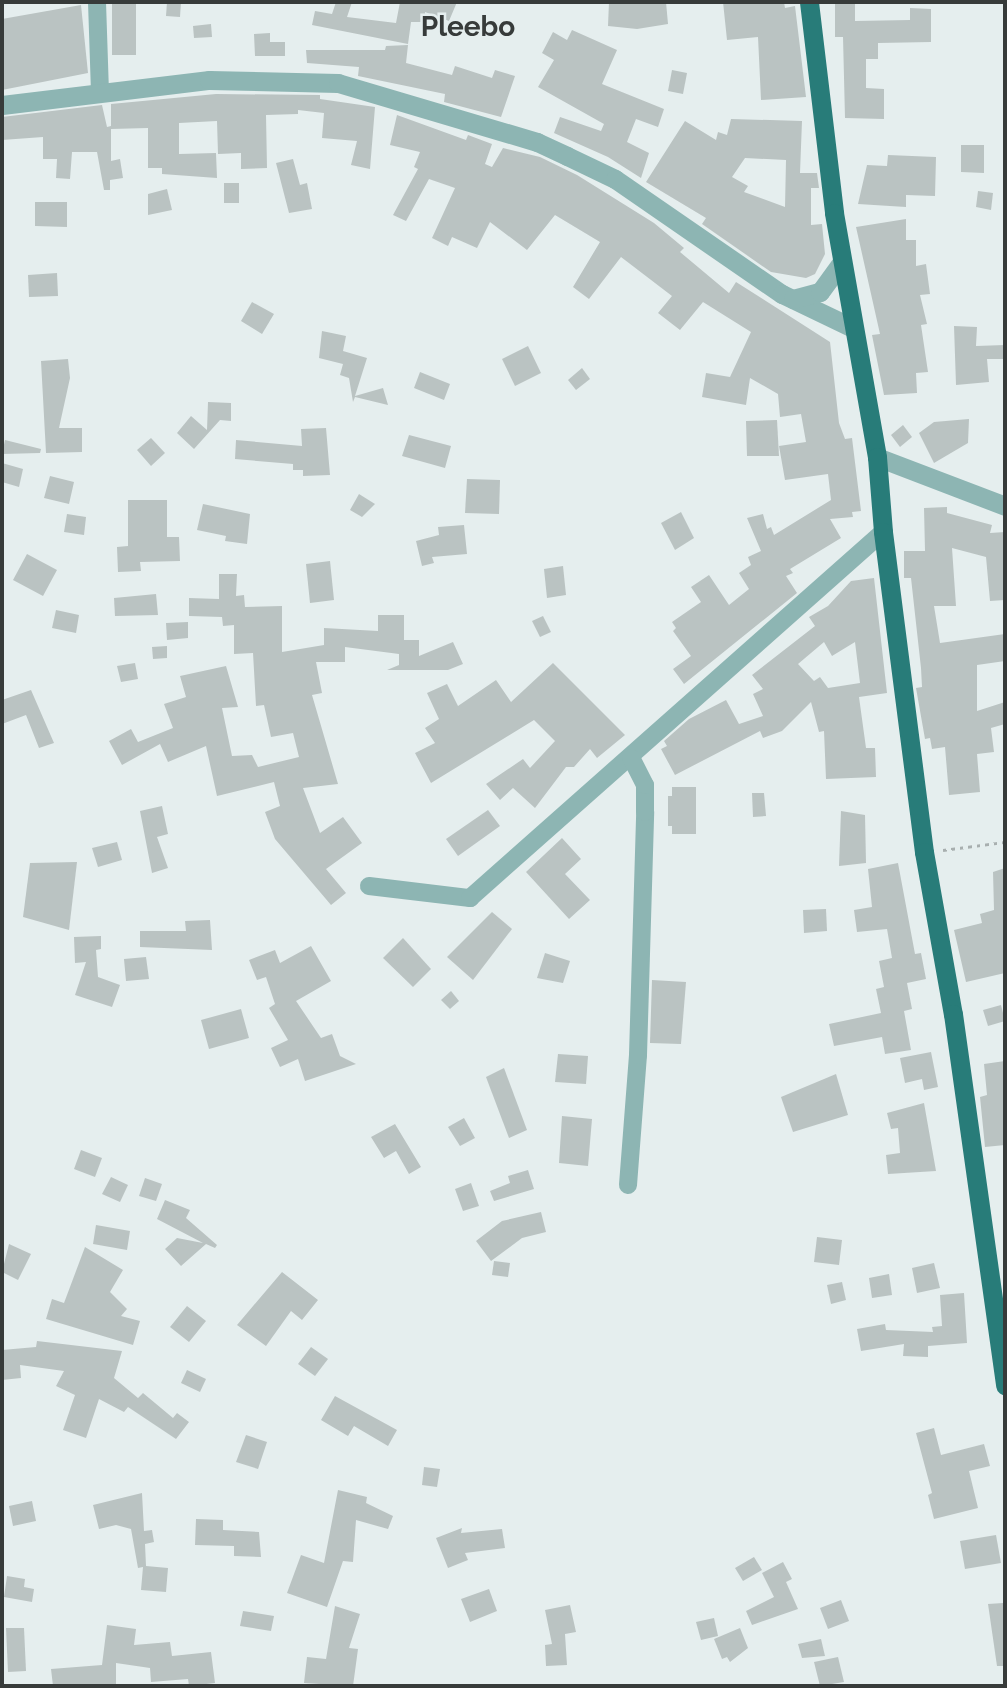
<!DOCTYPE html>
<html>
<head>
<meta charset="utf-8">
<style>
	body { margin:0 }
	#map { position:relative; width:1007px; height:1688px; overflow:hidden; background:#e5eeee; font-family:Raleway,sans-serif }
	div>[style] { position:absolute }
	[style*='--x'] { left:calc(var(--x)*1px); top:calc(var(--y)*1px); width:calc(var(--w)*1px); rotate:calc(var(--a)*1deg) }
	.building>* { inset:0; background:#bac3c2 }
	.path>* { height:2.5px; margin-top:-1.25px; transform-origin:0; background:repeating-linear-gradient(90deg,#a8afaf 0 3.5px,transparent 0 8.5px) }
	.minor>* { height:18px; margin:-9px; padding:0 9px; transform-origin:9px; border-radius:9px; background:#8db5b3 }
	.tertiary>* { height:19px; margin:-9.5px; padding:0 9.5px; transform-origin:9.5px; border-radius:9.5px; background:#8db5b3 }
	.trunk>* { height:19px; margin:-9.5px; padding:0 9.5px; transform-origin:9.5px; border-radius:9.5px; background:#287c79 }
	span { translate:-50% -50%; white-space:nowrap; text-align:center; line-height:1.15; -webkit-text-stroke:5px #e5eeee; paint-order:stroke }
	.district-label { font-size:28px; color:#373b3a; font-weight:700 }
	.frame { position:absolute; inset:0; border:4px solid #373b3a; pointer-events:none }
</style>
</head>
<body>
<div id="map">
	<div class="building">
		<div style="clip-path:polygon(112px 2px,136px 2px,136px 55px,112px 55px)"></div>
		<div style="clip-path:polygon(167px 2px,181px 2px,180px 17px,166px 16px)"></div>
		<div style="clip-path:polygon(336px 2px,352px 2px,347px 17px,396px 23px,400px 2px,457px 2px,449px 21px,425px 12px,425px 22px,411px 22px,408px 44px,312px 25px,315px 11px,332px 14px)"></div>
		<div style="clip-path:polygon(609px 2px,666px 2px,668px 24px,637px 29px,608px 26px)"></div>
		<div style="clip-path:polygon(723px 2px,784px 2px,785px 8px,795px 6px,806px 97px,761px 100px,758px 37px,727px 40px)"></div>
		<div style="clip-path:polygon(835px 2px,855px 2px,855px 21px,910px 20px,910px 8px,931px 9px,931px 42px,878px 43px,878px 59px,866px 59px,866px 88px,884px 89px,884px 119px,845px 118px,843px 37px,835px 37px)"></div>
		<div style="clip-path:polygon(81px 5px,88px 73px,2px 90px,2px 19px)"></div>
		<div style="clip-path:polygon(211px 24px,212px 37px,194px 38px,193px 26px)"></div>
		<div style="clip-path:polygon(572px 30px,617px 50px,602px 84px,664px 109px,658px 127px,636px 119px,627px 142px,649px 153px,641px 178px,608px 157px,554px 133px,560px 117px,601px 131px,604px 124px,538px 87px,554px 60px,542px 53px,553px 32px,567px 40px)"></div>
		<div style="clip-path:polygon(270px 33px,270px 42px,285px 42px,285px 56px,255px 56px,254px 34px)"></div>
		<div style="clip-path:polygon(408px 45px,406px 63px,452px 75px,455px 66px,492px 78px,495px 70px,515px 76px,501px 117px,444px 102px,445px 94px,358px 76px,359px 67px,307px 63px,306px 50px,385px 50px,386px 46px)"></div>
		<div style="clip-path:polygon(672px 70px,687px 73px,683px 94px,668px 91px)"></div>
		<div style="clip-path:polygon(216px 94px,320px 95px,320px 99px,375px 107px,370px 169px,351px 165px,357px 141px,322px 138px,324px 113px,298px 110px,298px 114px,266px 115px,267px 168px,241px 169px,241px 153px,218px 154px,217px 121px,179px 123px,179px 154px,216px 153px,217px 178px,162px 174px,162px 168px,148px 168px,148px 128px,111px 129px,111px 161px,120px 159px,123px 178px,110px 180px,110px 190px,104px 190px,97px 152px,72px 152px,70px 179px,56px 178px,57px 159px,43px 159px,43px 137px,2px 140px,2px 117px,102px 105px,107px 127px,111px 126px,111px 104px)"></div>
		<div style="clip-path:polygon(397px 115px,466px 140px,468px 135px,492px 144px,485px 164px,492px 167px,503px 148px,540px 157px,577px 175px,654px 223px,684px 248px,680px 252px,729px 293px,736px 282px,830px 342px,839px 423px,845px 439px,852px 438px,861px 511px,852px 512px,853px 517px,830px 519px,841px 538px,790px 569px,793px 573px,786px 576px,797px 593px,684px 684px,673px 669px,691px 656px,673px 631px,676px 628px,672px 622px,701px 602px,691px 587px,709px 575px,729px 605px,749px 589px,739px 573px,751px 565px,748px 557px,761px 551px,747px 518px,763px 514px,767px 529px,771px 527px,774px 535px,831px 500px,828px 474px,785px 480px,779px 446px,806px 442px,801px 414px,780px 417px,778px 394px,750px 378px,746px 405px,702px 397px,706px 373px,730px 377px,751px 332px,703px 302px,680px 330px,658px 313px,672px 296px,621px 257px,589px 299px,573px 287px,600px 242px,555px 215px,527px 250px,490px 222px,477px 248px,452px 237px,448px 246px,432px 238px,455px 188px,429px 179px,406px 221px,393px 215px,418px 169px,414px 167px,420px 152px,390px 145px)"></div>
		<div style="clip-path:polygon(evenodd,731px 119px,802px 121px,800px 173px,817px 173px,819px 188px,811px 188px,811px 225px,822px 224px,825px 254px,815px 274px,806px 278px,771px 272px,702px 224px,706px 218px,646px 182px,685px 121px,716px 140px,718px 132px,727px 135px,731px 119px,745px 158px,786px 160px,785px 207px,744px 192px,748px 186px,732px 177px,745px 158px)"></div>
		<div style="clip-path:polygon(961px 145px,984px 145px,984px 173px,961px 172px)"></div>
		<div style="clip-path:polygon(888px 155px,936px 157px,935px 196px,906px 195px,906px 207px,858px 204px,867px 165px,887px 166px)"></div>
		<div style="clip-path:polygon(293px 159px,300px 185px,307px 183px,312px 209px,289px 213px,276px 163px)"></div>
		<div style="clip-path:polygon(224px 183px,239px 183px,239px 203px,224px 203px)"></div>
		<div style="clip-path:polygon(167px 189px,172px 210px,148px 215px,148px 194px)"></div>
		<div style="clip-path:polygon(978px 191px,993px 193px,991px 210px,976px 207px)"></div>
		<div style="clip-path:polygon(35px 202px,67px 202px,67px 227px,35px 226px)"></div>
		<div style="clip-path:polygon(906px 219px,906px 240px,916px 240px,916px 266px,926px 264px,930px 294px,920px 295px,927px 324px,921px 325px,928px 372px,916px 373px,917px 393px,884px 395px,872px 335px,880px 334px,856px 227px)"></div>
		<div style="clip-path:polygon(57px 273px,58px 296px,29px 297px,28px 275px)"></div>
		<div style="clip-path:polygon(252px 302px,274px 314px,262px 334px,241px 321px)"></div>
		<div style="clip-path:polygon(954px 326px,977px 327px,976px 346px,1005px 345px,1005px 359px,987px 359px,989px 382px,956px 385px)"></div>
		<div style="clip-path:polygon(322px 331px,346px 336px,343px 351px,367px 358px,355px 396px,383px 388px,388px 405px,355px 397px,353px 402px,349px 378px,340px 375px,343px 364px,319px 358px)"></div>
		<div style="clip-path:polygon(528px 346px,541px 373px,515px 386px,502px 359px)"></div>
		<div style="clip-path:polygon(68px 359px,70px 378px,59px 428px,82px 428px,82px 452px,46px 453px,41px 361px)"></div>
		<div style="clip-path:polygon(582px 368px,590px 379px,576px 390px,568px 380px)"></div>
		<div style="clip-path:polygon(420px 372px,450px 384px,444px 400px,414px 388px)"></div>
		<div style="clip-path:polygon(208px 402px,231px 403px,231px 421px,220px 420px,194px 449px,177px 433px,191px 416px,207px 430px)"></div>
		<div style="clip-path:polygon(969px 419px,968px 443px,934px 463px,919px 433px,934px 422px)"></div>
		<div style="clip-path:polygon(777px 420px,779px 456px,747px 456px,746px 421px)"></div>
		<div style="clip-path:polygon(903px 425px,912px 437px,900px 447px,891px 435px)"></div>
		<div style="clip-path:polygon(326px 428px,330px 475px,303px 476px,303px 470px,293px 470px,293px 464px,235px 459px,236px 440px,302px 446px,301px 429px)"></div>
		<div style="clip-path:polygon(409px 435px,451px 446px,445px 468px,402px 456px)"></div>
		<div style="clip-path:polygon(151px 438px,165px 453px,151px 466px,137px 450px)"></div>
		<div style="clip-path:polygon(5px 440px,41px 449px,40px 453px,2px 454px)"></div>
		<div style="clip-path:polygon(2px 463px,23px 469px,19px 487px,2px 482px)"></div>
		<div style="clip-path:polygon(50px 476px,74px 482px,69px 504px,44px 498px)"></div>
		<div style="clip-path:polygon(467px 479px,500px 480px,499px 514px,465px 513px)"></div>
		<div style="clip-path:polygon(359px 494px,375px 504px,362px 517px,350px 510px)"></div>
		<div style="clip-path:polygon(128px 500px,167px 500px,167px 537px,179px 537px,180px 561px,140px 562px,141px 571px,118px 572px,117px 547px,128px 546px)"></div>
		<div style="clip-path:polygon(203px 504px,250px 514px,247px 544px,225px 541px,226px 536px,197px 530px)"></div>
		<div style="clip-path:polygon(947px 507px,947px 513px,992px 525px,990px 533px,1005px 532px,1005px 600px,990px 601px,986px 557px,952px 548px,956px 606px,934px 606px,940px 643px,1005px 634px,1005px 661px,977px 665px,977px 711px,1005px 702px,1005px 724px,991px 728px,994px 752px,977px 754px,980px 792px,949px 795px,945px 747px,932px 749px,930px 738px,925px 739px,916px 688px,922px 687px,921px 668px,911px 578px,904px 578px,904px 551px,925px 551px,924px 508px)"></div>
		<div style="clip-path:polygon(681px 512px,694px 538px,675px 550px,661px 523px)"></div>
		<div style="clip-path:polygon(67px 514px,86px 517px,84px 535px,64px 532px)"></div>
		<div style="clip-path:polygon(464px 525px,467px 554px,432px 557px,434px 563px,422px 566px,416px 541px,439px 535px,438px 527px)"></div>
		<div style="clip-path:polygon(27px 554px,57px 570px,43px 596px,13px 580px)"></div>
		<div style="clip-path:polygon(330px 561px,334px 600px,310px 603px,306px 564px)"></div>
		<div style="clip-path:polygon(563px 566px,566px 595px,547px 598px,544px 569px)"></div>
		<div style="clip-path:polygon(219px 574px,237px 574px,236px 596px,244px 595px,245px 607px,282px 606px,282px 652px,324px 645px,324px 628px,378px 631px,378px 615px,404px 615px,404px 640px,419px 640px,419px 656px,453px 642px,463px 664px,448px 670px,387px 670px,399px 665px,399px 654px,345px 647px,345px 662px,316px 662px,322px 693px,312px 695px,338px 784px,303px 788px,320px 833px,343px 817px,362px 843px,326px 869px,346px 893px,331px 905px,275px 839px,265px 812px,280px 806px,274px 782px,217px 796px,206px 746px,168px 762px,160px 744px,122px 765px,109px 741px,131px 729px,138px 742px,173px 728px,164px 704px,186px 697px,180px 676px,226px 666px,238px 707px,222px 708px,232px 756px,252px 755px,258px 767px,299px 757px,293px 733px,271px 737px,264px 705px,256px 706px,253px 653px,234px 654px,234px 625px,223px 626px,222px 617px,189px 616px,189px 598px,219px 599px)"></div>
		<div style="clip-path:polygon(evenodd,874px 578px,887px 693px,859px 697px,866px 748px,875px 748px,876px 777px,826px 779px,824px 731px,819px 732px,811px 702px,782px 731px,763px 738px,760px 731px,675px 775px,661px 749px,667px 746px,664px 741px,689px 719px,726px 700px,739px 724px,763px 716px,753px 694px,763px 689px,752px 675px,815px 626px,809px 617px,828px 606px,851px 581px,874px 578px,824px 642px,832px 656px,855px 642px,860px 683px,828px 688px,820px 677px,814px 681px,798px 664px,824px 642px)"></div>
		<div style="clip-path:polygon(156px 594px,158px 615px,115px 616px,114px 598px)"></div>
		<div style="clip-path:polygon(56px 610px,79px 615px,76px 633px,52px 628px)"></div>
		<div style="clip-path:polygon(543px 616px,551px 632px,540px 637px,532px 621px)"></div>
		<div style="clip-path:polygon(188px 622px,188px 638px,167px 640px,166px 623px)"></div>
		<div style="clip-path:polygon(167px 646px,167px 658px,153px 659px,152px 647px)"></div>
		<div style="clip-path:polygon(135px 663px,138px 679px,121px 682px,117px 666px)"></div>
		<div style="clip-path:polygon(553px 663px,625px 735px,597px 758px,590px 749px,574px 767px,566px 767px,535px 808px,513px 788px,500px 800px,486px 784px,523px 759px,530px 768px,555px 741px,534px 720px,431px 783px,415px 753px,435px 743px,425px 728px,439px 719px,427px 693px,447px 684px,458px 706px,496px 680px,511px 702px)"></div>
		<div style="clip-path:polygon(31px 690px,54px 743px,39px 748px,26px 715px,2px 724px,2px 700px)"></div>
		<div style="clip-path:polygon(672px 787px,696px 787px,696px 834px,672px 834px,672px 826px,668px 826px,668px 796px,672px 796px)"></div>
		<div style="clip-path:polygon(752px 793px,764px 793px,766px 816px,753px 817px)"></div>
		<div style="clip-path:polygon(162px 806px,168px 834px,157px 837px,168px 868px,152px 873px,140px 811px)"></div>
		<div style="clip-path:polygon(488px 810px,500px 826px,458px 856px,446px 839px)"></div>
		<div style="clip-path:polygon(841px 811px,865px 815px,866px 863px,839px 866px)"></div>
		<div style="clip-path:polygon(562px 838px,581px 859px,565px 874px,590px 900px,569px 919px,526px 872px)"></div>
		<div style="clip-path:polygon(117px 842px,122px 860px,98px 867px,92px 848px)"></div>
		<div style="clip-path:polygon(77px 862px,69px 930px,23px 917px,30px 863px)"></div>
		<div style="clip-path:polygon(898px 863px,915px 954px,921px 953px,926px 979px,907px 983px,912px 1009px,904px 1011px,911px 1050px,885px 1054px,882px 1037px,834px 1046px,829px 1024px,881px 1013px,876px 989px,884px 987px,879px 961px,892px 958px,887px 929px,857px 932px,854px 910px,872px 907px,868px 869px)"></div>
		<div style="clip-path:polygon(1005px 868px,1005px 973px,966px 982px,954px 930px,982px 923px,980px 914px,994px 910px,993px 872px)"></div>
		<div style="clip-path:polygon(826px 909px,827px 931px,804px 933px,803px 910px)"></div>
		<div style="clip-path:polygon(492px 912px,512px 929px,473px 980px,447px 957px)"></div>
		<div style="clip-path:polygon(210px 920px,212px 950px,140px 947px,140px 931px,186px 931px,185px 921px)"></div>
		<div style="clip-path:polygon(101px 936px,101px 949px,96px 950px,98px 977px,120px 985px,112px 1007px,75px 995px,86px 962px,75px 963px,74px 937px)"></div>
		<div style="clip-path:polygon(403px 938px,431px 969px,413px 987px,383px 958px)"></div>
		<div style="clip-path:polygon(311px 946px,331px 981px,296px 1001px,321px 1038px,332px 1034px,340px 1056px,356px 1064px,305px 1081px,298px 1059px,280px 1067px,271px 1048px,288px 1040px,269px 1008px,275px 1004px,266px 977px,257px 980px,249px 960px,275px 950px,280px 963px)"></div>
		<div style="clip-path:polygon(545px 953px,570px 961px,563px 983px,537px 978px)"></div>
		<div style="clip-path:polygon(146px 957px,149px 979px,126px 981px,124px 959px)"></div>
		<div style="clip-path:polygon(652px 980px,686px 982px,681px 1044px,650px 1043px)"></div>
		<div style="clip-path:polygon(451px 991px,459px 1001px,450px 1009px,441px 1000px)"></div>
		<div style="clip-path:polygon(1001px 1005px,1005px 1021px,988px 1026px,983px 1010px)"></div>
		<div style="clip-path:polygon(241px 1009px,249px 1038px,209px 1049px,201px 1020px)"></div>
		<div style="clip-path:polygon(931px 1052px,938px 1087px,924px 1090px,922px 1079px,905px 1083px,900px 1058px)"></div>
		<div style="clip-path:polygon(558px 1054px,588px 1056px,586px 1084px,555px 1082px)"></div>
		<div style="clip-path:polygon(1005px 1061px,1005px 1145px,985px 1147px,980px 1097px,987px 1095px,984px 1064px)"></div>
		<div style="clip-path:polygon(504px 1068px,527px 1130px,509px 1138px,486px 1077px)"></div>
		<div style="clip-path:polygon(836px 1074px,848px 1115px,793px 1132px,781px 1097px)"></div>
		<div style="clip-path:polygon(924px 1103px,936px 1171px,888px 1174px,886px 1155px,900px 1153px,898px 1128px,891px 1129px,887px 1113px)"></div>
		<div style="clip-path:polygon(562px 1116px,592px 1119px,588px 1166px,559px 1163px)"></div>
		<div style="clip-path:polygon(464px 1118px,475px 1138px,460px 1146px,448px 1127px)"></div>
		<div style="clip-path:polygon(395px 1124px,421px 1167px,409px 1174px,396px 1151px,384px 1158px,371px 1137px)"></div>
		<div style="clip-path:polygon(81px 1150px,102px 1158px,95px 1177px,74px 1169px)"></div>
		<div style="clip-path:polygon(528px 1170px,534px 1189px,494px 1201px,490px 1191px,510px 1183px,508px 1176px)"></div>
		<div style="clip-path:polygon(111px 1177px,128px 1185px,120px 1202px,102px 1194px)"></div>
		<div style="clip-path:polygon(145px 1178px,162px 1184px,156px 1201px,139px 1196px)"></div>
		<div style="clip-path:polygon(471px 1183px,479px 1206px,463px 1211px,455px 1189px)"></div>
		<div style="clip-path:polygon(165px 1200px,190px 1210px,186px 1218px,217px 1245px,215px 1248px,206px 1244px,181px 1266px,165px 1249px,177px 1238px,203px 1243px,157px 1219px)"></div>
		<div style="clip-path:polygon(541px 1212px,546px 1232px,522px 1238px,491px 1261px,476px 1241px,502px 1221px)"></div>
		<div style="clip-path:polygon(96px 1225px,130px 1231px,127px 1250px,93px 1244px)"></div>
		<div style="clip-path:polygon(817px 1237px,842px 1240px,839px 1265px,814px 1262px)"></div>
		<div style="clip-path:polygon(9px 1244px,31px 1254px,18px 1280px,2px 1272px)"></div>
		<div style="clip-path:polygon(85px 1247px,123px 1270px,110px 1292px,127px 1309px,121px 1316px,140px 1321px,133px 1345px,46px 1319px,52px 1299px,64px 1303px)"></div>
		<div style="clip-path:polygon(494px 1261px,510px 1263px,508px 1277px,492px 1275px)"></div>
		<div style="clip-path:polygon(934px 1263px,940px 1288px,917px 1293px,912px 1268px)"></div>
		<div style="clip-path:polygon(282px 1272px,318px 1300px,302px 1320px,291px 1311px,266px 1346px,237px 1325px)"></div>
		<div style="clip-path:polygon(889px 1274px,892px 1295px,872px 1298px,869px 1278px)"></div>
		<div style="clip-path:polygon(842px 1282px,846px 1300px,831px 1304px,827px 1285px)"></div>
		<div style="clip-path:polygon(964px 1293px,967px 1343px,928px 1346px,928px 1357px,903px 1356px,904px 1344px,861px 1351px,857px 1329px,885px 1324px,886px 1330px,933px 1332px,932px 1327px,942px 1326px,940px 1295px)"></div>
		<div style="clip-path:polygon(187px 1306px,206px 1321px,189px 1342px,170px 1327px)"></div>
		<div style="clip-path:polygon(37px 1341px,122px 1351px,114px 1378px,138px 1398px,143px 1393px,173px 1418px,177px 1413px,189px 1422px,176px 1439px,128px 1407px,124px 1412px,99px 1399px,86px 1438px,63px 1430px,75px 1395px,56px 1386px,64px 1371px,20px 1365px,21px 1378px,2px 1380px,2px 1350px,36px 1347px)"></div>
		<div style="clip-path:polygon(311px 1347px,328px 1359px,315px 1376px,298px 1364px)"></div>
		<div style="clip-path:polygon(187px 1370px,206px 1379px,200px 1392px,181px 1383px)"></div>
		<div style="clip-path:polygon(335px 1396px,397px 1430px,388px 1446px,354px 1426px,348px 1436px,321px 1420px)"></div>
		<div style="clip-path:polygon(934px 1428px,941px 1455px,984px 1444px,990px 1466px,969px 1471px,978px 1508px,934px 1519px,928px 1495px,932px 1493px,916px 1433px)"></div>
		<div style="clip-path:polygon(246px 1435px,267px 1442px,258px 1469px,236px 1462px)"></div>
		<div style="clip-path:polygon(424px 1467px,440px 1469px,437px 1487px,422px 1485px)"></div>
		<div style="clip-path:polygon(338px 1490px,367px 1497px,366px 1503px,393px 1516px,388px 1529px,356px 1520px,353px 1562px,343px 1561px,327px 1607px,287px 1593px,301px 1555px,324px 1563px)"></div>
		<div style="clip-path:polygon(142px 1493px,144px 1531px,152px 1530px,154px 1542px,145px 1544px,146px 1566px,168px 1568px,166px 1592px,141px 1590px,143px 1567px,138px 1568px,131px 1529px,116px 1525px,99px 1529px,93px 1505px)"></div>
		<div style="clip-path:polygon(32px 1501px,36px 1521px,13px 1526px,9px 1506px)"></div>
		<div style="clip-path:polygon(196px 1519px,223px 1520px,223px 1530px,259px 1532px,261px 1557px,234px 1556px,234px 1546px,195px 1545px)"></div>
		<div style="clip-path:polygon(462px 1528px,461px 1533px,502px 1529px,505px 1548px,465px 1553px,468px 1560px,448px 1568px,436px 1538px)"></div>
		<div style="clip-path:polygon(996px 1535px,1001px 1563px,965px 1569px,960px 1541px)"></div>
		<div style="clip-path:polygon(754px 1557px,762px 1570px,743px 1581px,735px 1568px)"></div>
		<div style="clip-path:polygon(783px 1562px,792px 1579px,786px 1582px,798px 1609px,752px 1625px,746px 1611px,774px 1597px,762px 1573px)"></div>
		<div style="clip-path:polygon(7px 1576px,25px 1579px,24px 1587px,34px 1589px,32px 1602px,4px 1597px)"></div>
		<div style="clip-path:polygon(489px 1589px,497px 1611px,470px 1622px,461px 1599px)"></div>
		<div style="clip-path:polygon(841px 1600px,849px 1621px,828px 1629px,820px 1608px)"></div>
		<div style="clip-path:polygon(1003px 1603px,1005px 1666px,997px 1666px,988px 1604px)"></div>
		<div style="clip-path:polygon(570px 1605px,576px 1632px,565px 1634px,567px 1665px,546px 1666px,545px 1645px,552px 1644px,545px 1610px)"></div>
		<div style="clip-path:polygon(335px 1606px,360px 1614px,349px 1648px,358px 1649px,353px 1686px,304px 1683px,307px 1657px,326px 1659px)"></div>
		<div style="clip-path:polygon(243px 1611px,274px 1616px,271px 1631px,240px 1626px)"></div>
		<div style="clip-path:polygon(714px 1618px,718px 1636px,701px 1640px,696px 1622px)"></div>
		<div style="clip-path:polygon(107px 1625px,136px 1629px,134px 1645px,170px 1642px,172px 1656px,211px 1652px,215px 1683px,189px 1686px,188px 1679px,151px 1682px,150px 1668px,116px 1663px,116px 1686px,53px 1686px,51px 1669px,102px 1665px)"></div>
		<div style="clip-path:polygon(6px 1628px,24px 1628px,26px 1671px,8px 1672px)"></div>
		<div style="clip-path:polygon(740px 1628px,748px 1648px,730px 1662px,727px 1657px,722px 1659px,714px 1639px)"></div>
		<div style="clip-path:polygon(821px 1639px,825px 1656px,802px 1658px,798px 1644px)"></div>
		<div style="clip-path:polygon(838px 1657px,844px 1682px,820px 1686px,814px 1662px)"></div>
	</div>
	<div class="path">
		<div style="--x:943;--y:850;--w:63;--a:-7.4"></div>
	</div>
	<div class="minor">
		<div style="--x:97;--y:2;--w:91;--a:88.1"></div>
		<div style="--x:369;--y:886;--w:102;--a:6.8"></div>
		<div style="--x:470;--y:898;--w:552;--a:-41.55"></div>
		<div style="--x:628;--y:1185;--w:130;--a:-85.6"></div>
		<div style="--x:638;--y:1055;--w:243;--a:-88.3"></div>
		<div style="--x:645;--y:812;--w:27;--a:-90"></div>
		<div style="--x:645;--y:785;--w:30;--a:-117"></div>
	</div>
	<div class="tertiary">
		<div style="--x:2;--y:105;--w:209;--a:-6.9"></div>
		<div style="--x:209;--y:80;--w:129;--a:1.3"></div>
		<div style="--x:338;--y:83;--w:208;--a:16.5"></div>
		<div style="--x:537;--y:142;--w:33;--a:25"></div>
		<div style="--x:567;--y:156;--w:53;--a:25.6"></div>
		<div style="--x:615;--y:179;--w:203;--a:34.6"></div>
		<div style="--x:782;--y:294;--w:79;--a:25.6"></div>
		<div style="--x:793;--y:299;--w:28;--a:-15"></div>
		<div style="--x:820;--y:292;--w:37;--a:-54"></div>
		<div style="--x:877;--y:457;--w:137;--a:20.9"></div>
	</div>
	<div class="trunk">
		<div style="--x:809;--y:2;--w:212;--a:83.2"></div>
		<div style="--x:834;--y:213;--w:248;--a:80"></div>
		<div style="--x:877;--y:457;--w:75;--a:85.4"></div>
		<div style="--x:883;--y:532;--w:323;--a:82.7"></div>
		<div style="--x:924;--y:852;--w:165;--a:79.9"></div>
		<div style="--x:953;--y:1014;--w:375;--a:82"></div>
	</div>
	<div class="district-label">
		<span style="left:468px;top:27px">Pleebo</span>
	</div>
	<div class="frame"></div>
</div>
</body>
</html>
